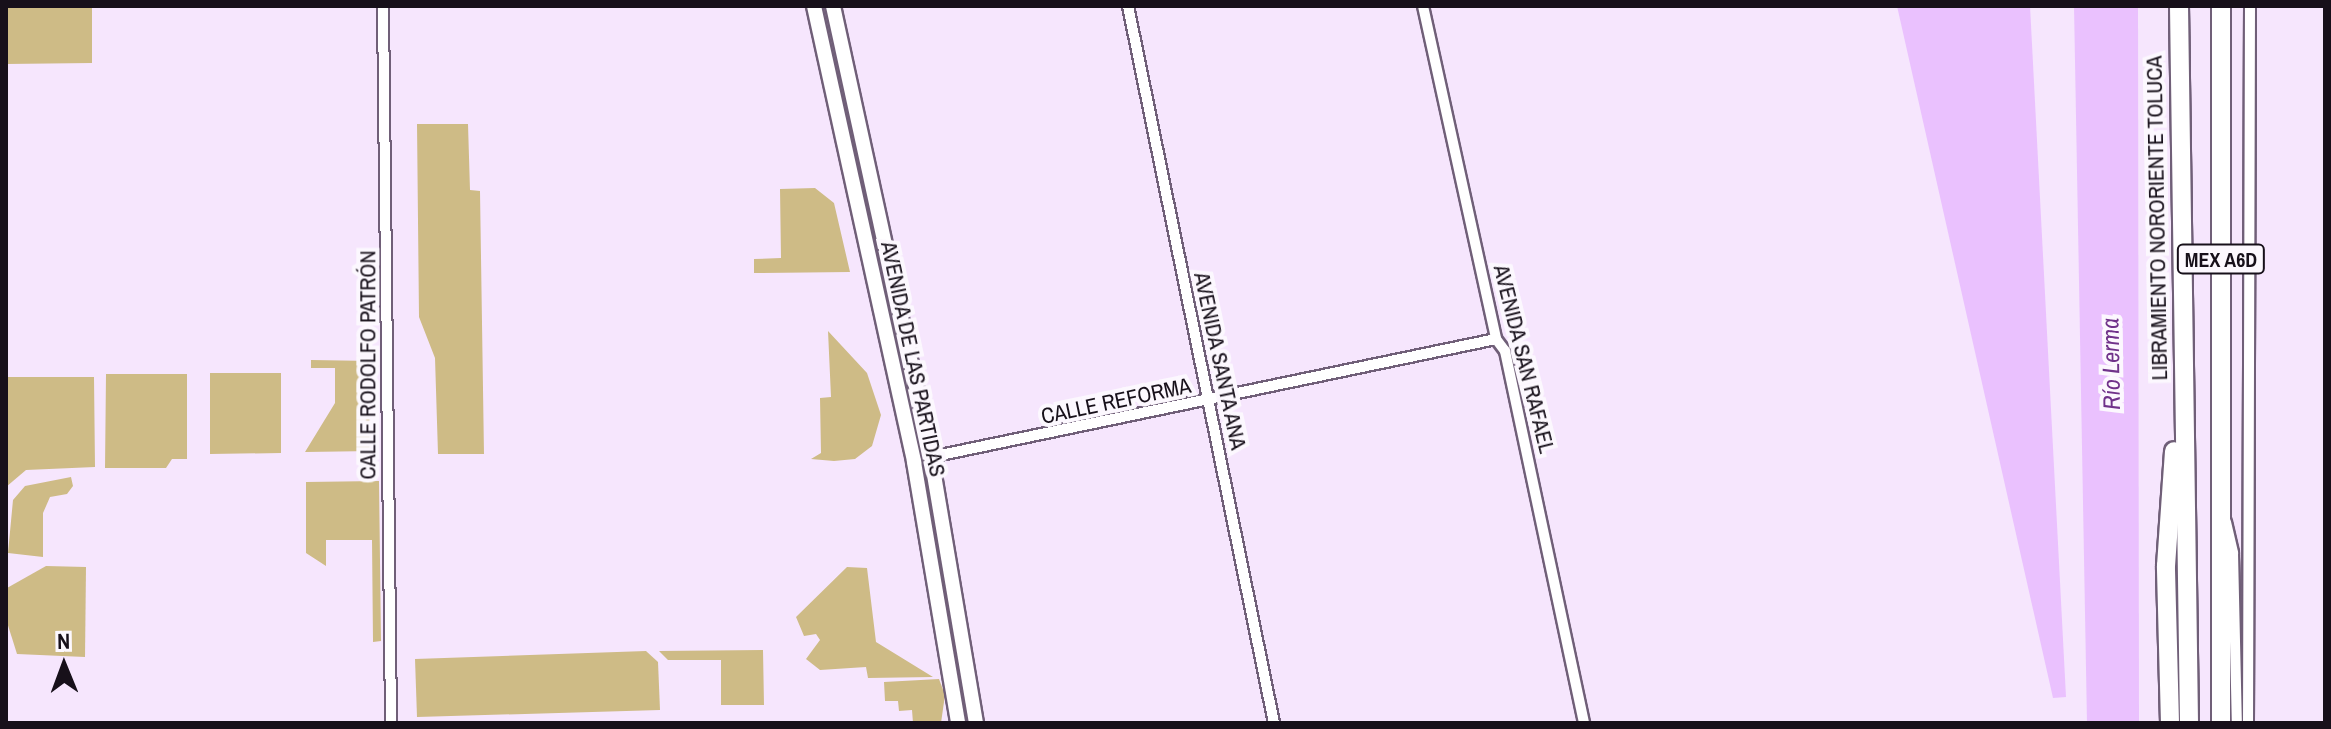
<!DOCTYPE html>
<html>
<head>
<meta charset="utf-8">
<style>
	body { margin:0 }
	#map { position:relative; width:2331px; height:729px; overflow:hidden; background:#f6e6fd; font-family:"Archivo Narrow",sans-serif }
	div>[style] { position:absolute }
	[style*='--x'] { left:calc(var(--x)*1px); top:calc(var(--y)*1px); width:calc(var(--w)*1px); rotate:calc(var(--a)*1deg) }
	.green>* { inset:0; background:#cebb86 }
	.water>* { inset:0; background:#eac1fe }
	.roads { filter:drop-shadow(2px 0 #705f78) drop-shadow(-2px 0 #705f78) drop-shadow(0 2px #705f78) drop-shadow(0 -2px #705f78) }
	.minor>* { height:10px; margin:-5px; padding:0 5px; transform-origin:5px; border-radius:5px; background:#fff }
	.secondary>* { height:14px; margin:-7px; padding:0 7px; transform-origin:7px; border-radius:7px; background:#fff }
	.motorway>* { height:18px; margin:-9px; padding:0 9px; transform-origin:9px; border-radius:9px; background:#fff }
	span { translate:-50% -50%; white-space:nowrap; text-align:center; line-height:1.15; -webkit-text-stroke:8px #fcf8fe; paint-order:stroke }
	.shield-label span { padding:2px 6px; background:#fcf8fe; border:2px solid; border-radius:6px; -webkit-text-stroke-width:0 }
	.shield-label { font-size:20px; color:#17101a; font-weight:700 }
	.street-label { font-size:22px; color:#17101a }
	.water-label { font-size:24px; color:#70328a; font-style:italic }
	.frame { position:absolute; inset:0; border:8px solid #17101a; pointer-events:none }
	.north { position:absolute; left:24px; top:625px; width:80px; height:80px; -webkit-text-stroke:6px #fcf8fe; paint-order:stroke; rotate:359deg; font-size:22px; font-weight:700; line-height:32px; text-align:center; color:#17101a }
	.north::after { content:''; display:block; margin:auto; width:28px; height:36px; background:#17101a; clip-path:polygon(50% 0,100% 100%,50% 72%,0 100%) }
</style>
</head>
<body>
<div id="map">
	<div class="green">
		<div style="clip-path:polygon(6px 6px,92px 6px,92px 63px,6px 64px)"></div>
		<div style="clip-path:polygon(417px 124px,468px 124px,470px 190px,480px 191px,484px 454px,438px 454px,435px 358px,419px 317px)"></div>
		<div style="clip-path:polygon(815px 188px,834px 203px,850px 272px,754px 273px,754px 259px,781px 258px,780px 189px)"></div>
		<div style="clip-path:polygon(828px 331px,867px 373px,881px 415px,872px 446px,855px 459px,834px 461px,811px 459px,821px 453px,820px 398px,831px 397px)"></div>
		<div style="clip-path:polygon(311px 360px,372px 361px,373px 451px,305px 452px,335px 403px,335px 368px,311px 368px)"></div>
		<div style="clip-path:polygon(210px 373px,281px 373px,281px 453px,210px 454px)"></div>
		<div style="clip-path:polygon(106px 374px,187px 374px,187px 459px,172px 459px,166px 468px,105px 468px)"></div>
		<div style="clip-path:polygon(6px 377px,94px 377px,95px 467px,26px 470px,6px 487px)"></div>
		<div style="clip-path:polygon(71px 477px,73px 486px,67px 494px,50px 497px,43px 513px,43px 557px,8px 553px,13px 500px,25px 486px)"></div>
		<div style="clip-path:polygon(379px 481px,381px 641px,373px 642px,372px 540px,326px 540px,326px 566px,306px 553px,306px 482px)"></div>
		<div style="clip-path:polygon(46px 566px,86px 567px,85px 657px,17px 654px,6px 619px,7px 588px)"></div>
		<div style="clip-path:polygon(847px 567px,867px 568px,876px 642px,933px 677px,868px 678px,866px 667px,820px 670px,806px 659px,820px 640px,816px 634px,804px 636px,796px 617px)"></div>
		<div style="clip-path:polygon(763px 650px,764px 705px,721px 705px,721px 660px,668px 660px,659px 651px)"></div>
		<div style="clip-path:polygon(646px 651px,658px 662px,660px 710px,417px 717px,415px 659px)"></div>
		<div style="clip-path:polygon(939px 679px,945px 695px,941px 723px,913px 723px,912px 710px,899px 711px,898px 701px,885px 701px,884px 682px)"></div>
	</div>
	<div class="water">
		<div style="clip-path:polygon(1897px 6px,2030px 6px,2066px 697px,2053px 698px)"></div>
		<div style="clip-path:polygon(2074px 6px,2138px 6px,2139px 723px,2087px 723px)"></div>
	</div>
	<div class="roads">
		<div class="minor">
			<div style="--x:383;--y:6;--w:717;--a:89.36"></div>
			<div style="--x:1128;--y:6;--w:732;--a:78.49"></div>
			<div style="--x:1423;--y:6;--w:341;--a:77.6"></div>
			<div style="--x:1496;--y:339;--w:15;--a:53"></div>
			<div style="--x:1505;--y:351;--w:380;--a:78"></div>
			<div style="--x:931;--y:457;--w:577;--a:-11.8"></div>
			<div style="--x:2226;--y:522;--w:32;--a:77"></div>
			<div style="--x:2233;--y:553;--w:170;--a:88.7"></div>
			<div style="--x:2248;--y:723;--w:717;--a:-89.84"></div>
		</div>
		<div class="secondary">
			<div style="--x:814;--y:6;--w:467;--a:77.6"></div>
			<div style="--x:914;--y:462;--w:265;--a:80.4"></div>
			<div style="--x:833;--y:6;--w:462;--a:77.7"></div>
			<div style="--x:931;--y:457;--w:270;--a:80.4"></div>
		</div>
		<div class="motorway">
			<div style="--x:2179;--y:6;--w:717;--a:89.2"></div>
			<div style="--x:2170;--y:723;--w:157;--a:-91.5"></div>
			<div style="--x:2166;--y:566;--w:115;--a:-86"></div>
			<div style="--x:2221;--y:723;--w:717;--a:-90"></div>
		</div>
	</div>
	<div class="shield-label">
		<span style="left:2221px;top:259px">MEX A6D</span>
	</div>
	<div class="street-label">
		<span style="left:2157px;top:218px;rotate:-91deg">LIBRAMIENTO NORORIENTE TOLUCA</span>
		<span style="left:913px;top:359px;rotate:78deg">AVENIDA DE LAS PARTIDAS</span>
		<span style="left:1524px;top:359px;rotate:76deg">AVENIDA SAN RAFAEL</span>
		<span style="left:1220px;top:361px;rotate:78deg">AVENIDA SANTA ANA</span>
		<span style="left:368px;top:365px;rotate:-90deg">CALLE RODOLFO PATRÓN</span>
		<span style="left:1116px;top:401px;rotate:-12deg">CALLE REFORMA</span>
	</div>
	<div class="water-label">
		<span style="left:2111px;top:364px;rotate:-91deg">Río Lerma</span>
	</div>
	<div class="frame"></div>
	<div class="north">N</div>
</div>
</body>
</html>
